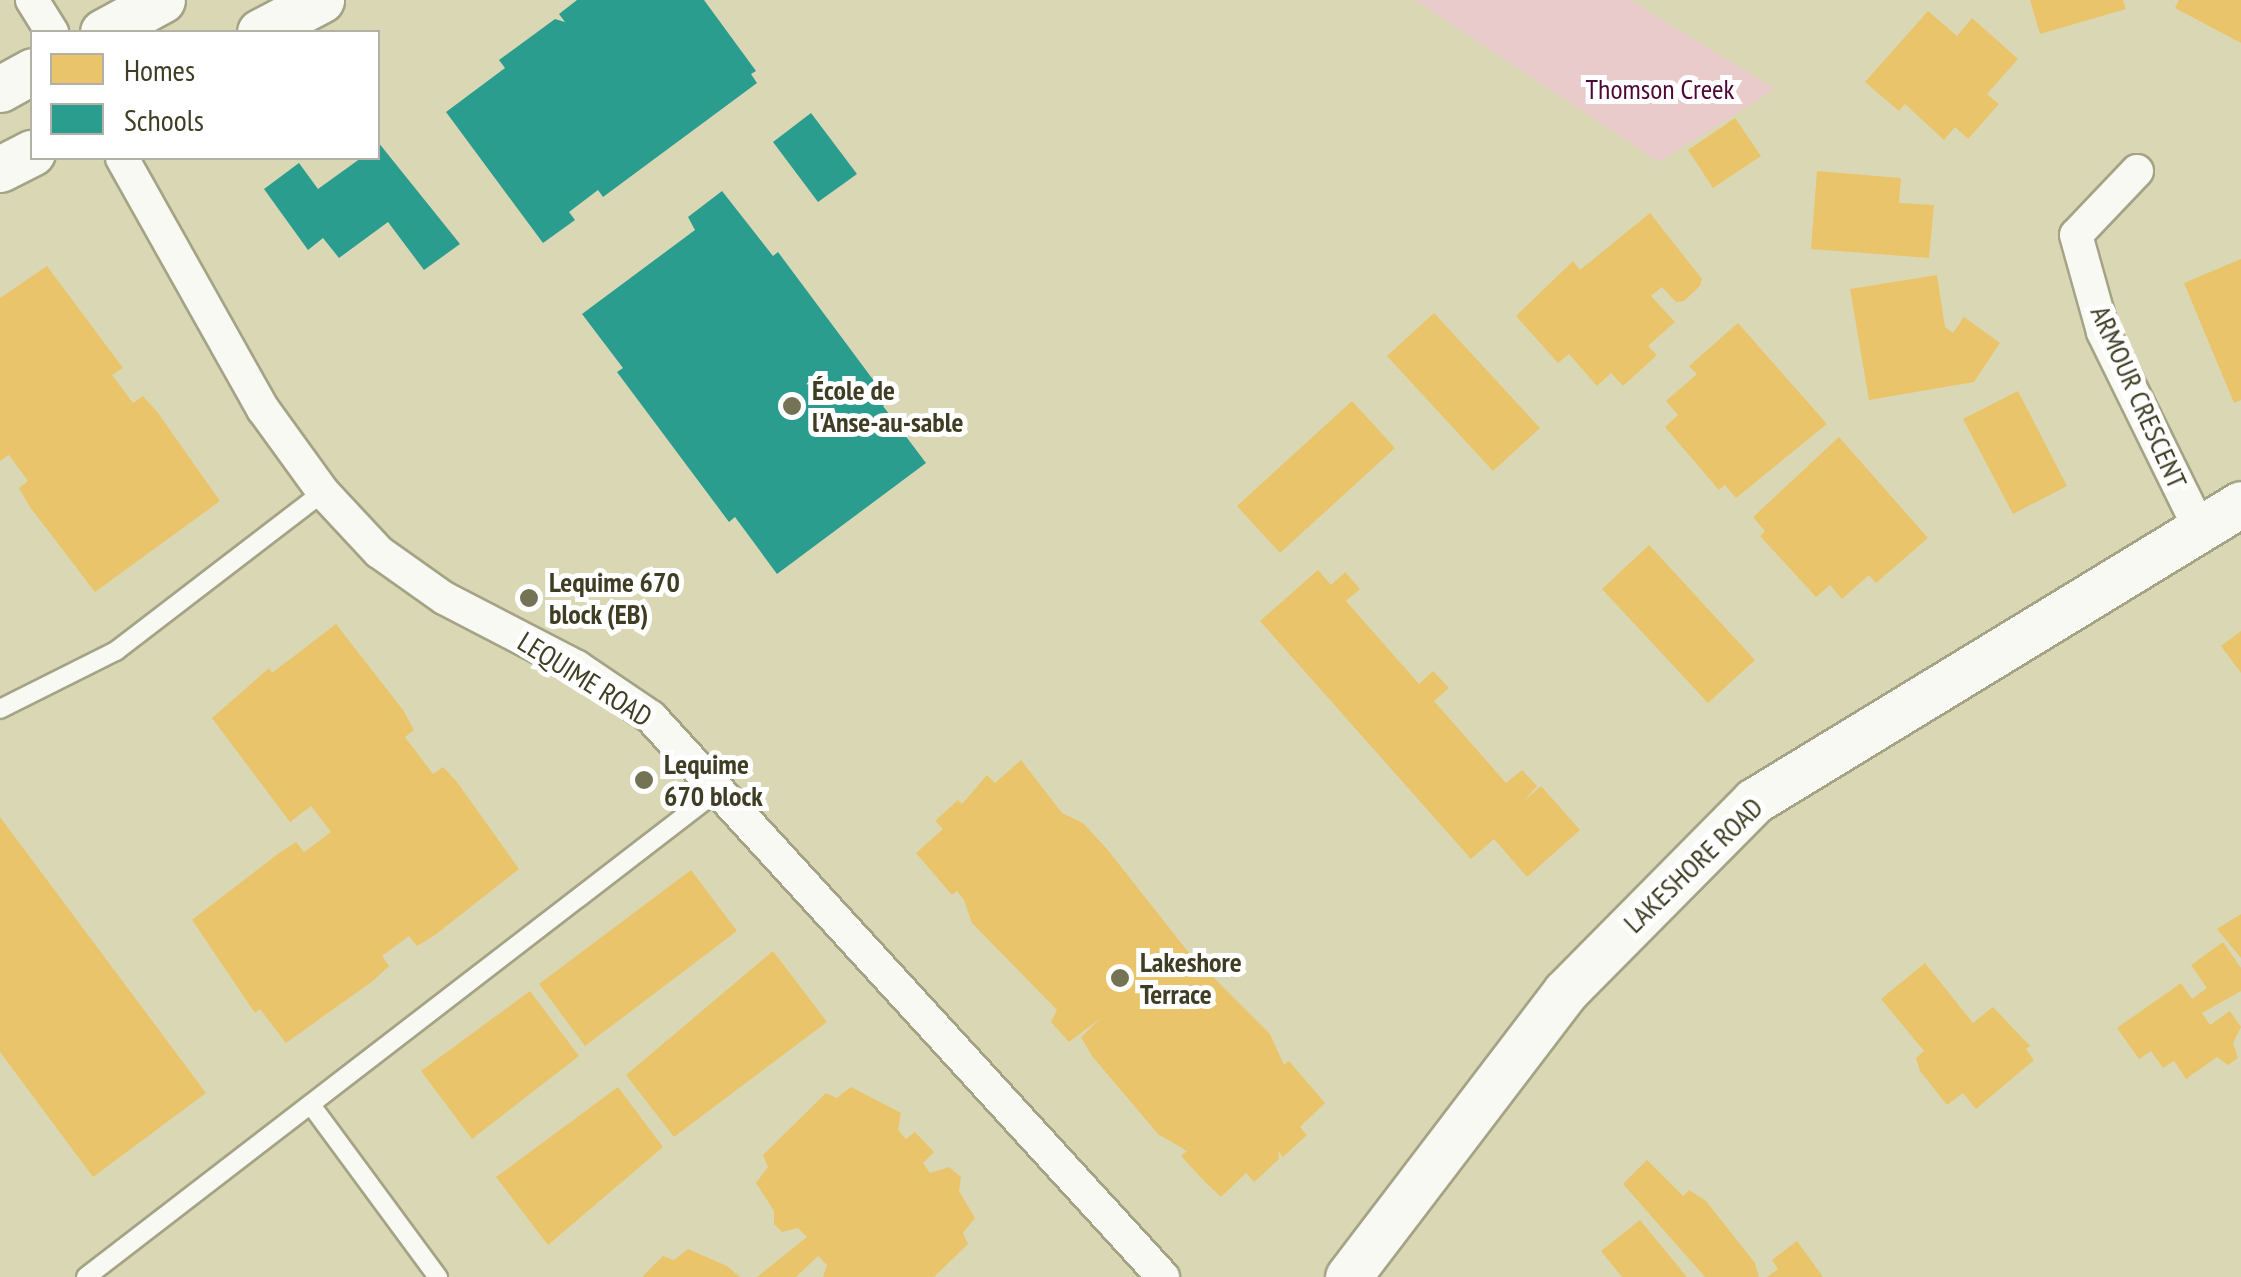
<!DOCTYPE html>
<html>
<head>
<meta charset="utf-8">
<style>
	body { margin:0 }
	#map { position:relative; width:2241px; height:1277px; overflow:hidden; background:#dad8b4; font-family:"PT Sans Narrow",sans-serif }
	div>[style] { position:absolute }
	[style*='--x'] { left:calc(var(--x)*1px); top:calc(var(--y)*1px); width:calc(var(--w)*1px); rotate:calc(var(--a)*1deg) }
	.green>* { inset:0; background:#eacbcb }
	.homes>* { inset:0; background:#e9c46a }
	.schools>* { inset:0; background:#2a9d8f }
	.roads { filter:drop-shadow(2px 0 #a4a386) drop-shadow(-2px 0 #a4a386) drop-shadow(0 2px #a4a386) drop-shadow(0 -2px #a4a386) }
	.lane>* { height:18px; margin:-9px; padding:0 9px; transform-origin:9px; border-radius:9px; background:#f9f9f4 }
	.street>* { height:32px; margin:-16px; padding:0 16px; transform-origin:16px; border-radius:16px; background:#f9f9f4 }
	.secondary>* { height:45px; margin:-22.5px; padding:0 22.5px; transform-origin:22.5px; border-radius:22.5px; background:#f9f9f4 }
	.dots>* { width:28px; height:28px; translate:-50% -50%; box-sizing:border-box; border:5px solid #fff; border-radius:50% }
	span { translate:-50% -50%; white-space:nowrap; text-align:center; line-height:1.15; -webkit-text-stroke:10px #fff; paint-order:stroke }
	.park-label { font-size:28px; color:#4e0736 }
	.poi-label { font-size:28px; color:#3f3d23; font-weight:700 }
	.left { translate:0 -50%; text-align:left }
	.street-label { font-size:28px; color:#3f3d23 }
	.legend { position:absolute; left:30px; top:30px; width:350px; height:130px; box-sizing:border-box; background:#fff; border:2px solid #b2b1a7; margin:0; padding:12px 18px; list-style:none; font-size:30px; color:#3f3d23 }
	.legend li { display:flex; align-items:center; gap:20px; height:50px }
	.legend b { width:50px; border:2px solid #b2b1a7 }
</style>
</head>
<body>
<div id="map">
	<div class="green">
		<div style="clip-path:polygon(1415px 0,1630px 0,1775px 89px,1659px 162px)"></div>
	</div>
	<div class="homes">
		<div style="clip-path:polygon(2030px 0,2123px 0,2126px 9px,2040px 34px)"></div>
		<div style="clip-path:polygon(2179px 0,2241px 0,2241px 43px,2175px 8px)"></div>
		<div style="clip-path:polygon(1928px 11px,1957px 36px,1972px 18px,2018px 59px,1987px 94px,1999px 104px,1968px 139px,1955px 127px,1944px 140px,1905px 104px,1899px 111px,1865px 82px)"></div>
		<div style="clip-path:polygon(1735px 118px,1761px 156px,1713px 188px,1688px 150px)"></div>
		<div style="clip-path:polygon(1817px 171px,1901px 178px,1899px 203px,1934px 205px,1929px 258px,1811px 249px)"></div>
		<div style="clip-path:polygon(1650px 213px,1702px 279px,1700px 286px,1684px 301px,1676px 302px,1662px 287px,1651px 296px,1675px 322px,1648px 346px,1657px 355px,1623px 386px,1611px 373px,1597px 386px,1569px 354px,1558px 363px,1516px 316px,1573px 261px,1580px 270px)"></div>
		<div style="clip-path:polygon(2241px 259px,2241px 400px,2234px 403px,2184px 283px)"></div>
		<div style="clip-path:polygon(47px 266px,123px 368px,112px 375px,133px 403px,143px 396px,158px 413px,220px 501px,95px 592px,30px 507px,19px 488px,28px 481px,9px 455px,0 461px,0 298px)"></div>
		<div style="clip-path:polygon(1937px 275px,1945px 327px,1953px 333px,1964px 317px,2000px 343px,1974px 382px,1869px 400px,1850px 289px)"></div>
		<div style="clip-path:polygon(1434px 313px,1540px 428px,1493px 471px,1387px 356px)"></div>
		<div style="clip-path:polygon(1738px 323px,1827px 424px,1736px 498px,1725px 485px,1719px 490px,1665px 427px,1678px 415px,1666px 401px,1697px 374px,1689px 366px)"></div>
		<div style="clip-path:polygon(2018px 391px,2067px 486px,2013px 514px,1963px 419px)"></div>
		<div style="clip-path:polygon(1352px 401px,1395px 448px,1280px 553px,1237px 506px)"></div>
		<div style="clip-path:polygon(1839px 437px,1928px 538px,1876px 583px,1869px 575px,1842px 599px,1830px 585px,1816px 597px,1760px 536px,1765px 531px,1753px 517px)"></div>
		<div style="clip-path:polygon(1649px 545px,1755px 660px,1708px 703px,1602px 589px)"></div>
		<div style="clip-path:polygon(1318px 570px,1331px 585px,1345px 572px,1360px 589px,1346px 601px,1419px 684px,1433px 671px,1449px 688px,1434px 701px,1506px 783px,1522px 770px,1537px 786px,1524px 801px,1541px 786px,1580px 830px,1527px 877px,1494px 839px,1471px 859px,1260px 621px)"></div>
		<div style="clip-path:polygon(336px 624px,403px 710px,414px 730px,405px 737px,433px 774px,443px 767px,457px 782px,519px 869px,435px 935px,417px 946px,409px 936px,382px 956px,389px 966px,374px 980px,286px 1043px,260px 1009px,255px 1013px,192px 920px,279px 853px,296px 842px,304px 852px,331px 832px,311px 806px,290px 822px,212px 718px,269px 668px,272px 673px)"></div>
		<div style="clip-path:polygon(2241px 631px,2241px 673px,2221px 646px)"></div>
		<div style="clip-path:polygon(1021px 760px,1062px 813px,1083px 823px,1107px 849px,1189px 953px,1270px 1034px,1284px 1065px,1289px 1061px,1325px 1103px,1300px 1127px,1307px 1135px,1283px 1157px,1278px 1151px,1279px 1159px,1254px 1182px,1246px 1173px,1221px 1197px,1205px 1182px,1181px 1156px,1187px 1151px,1158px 1134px,1092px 1056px,1081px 1037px,1101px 1018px,1069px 1042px,1051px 1022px,1057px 1010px,972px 923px,964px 900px,957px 891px,952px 895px,916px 853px,943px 829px,935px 821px,958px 800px,962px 804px,987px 775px,995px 783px)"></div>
		<div style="clip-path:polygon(0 817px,206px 1093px,93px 1177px,0 1052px)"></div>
		<div style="clip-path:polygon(691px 870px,737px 931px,585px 1046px,539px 984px)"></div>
		<div style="clip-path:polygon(2241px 914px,2241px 958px,2217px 929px)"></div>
		<div style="clip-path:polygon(2223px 942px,2241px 968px,2241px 991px,2202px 1013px,2210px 1025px,2230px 1011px,2241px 1027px,2233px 1043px,2238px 1058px,2228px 1065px,2217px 1057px,2186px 1079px,2174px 1061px,2163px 1068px,2151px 1051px,2139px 1059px,2117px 1028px,2181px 983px,2192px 999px,2207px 988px,2191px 965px)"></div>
		<div style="clip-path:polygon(773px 951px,827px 1022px,674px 1137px,626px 1075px)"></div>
		<div style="clip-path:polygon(1925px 963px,1973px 1023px,1993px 1007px,2030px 1046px,2026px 1049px,2034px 1060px,1976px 1109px,1963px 1093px,1947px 1105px,1920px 1071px,1916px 1058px,1924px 1051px,1881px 999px)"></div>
		<div style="clip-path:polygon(530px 991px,579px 1056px,472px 1139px,421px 1071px)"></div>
		<div style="clip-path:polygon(618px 1087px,663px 1147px,548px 1245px,496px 1177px)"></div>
		<div style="clip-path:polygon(851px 1087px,901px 1113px,898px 1130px,906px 1139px,915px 1132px,934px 1152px,923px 1163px,930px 1173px,949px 1167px,961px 1177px,959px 1191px,975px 1218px,963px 1233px,968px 1244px,934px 1277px,823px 1277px,827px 1265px,818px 1256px,796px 1277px,757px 1277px,807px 1237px,798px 1228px,782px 1232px,774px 1224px,774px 1211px,756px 1183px,768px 1167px,763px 1155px,826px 1093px,837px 1098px)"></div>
		<div style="clip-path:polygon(1647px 1160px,1683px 1196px,1689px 1190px,1706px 1201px,1755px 1263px,1759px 1277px,1705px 1277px,1623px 1184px)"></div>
		<div style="clip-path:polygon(1640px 1220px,1687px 1277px,1622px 1277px,1601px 1251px)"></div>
		<div style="clip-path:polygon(1797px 1241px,1823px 1277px,1767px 1277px,1778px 1269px,1772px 1260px)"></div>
		<div style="clip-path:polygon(688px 1249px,727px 1266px,740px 1277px,642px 1277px,663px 1256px,674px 1260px)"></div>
	</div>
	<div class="schools">
		<div style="clip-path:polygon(577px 0,704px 0,756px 71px,751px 74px,757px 83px,603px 197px,598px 190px,569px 212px,575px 220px,543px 243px,446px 112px,505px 68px,499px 60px,555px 19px,565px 22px,559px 14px)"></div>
		<div style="clip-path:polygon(811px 113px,857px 174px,818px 202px,773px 142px)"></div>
		<div style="clip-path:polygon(378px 142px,460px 244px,424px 270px,388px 222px,339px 258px,323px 238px,308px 250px,264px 189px,299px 163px,318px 189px,361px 158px,378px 158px)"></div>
		<div style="clip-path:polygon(722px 191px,773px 256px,778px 252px,889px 401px,883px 406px,926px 463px,777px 574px,735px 517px,729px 522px,617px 372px,623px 368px,582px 314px,695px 230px,688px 217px)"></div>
	</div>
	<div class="roads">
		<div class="lane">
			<div style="--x:0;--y:709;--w:130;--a:-26.6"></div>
			<div style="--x:116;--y:651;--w:261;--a:-37.5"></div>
			<div style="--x:311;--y:1105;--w:214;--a:53.6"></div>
			<div style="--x:86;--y:1277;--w:801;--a:-37.6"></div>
		</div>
		<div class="street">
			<div style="--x:32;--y:0;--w:38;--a:58"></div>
			<div style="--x:122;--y:158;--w:288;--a:60.7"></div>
			<div style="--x:263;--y:409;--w:102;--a:54.1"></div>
			<div style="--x:323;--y:492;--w:82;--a:47"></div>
			<div style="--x:379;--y:552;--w:80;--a:35.3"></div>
			<div style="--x:444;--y:598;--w:150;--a:27.4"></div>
			<div style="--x:577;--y:667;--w:89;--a:34"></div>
			<div style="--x:651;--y:717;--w:759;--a:47.56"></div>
			<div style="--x:2137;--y:171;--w:88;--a:133.6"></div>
			<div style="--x:2076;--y:235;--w:101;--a:74.4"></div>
			<div style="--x:2103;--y:332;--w:217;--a:63.8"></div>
		</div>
		<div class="secondary">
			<div style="--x:103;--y:32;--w:67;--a:-28.5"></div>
			<div style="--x:260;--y:32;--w:69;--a:-27.7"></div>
			<div style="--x:0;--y:89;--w:37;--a:-29"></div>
			<div style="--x:0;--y:169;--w:36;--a:-27"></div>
			<div style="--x:1348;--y:1277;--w:358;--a:-52.7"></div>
			<div style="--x:1565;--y:992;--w:269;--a:-45.3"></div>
			<div style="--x:1754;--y:801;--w:570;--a:-31.38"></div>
		</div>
	</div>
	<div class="dots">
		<div style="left:792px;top:406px;background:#757356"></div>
		<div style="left:529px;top:598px;background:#757356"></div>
		<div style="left:644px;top:780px;background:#757356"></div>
		<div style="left:1120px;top:978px;background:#757356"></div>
	</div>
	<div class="park-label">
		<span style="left:1660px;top:89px">Thomson Creek</span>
	</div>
	<div class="poi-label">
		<span class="left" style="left:812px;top:406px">École de<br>l'Anse-au-sable</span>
		<span class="left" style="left:549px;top:598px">Lequime 670<br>block (EB)</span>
		<span class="left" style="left:664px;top:780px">Lequime<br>670 block</span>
		<span class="left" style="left:1140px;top:978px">Lakeshore<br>Terrace</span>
	</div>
	<div class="street-label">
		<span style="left:2139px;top:397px;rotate:66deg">ARMOUR CRESCENT</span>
		<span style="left:585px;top:679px;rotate:32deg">LEQUIME ROAD</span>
		<span style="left:1693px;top:865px;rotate:-44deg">LAKESHORE ROAD</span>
	</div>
	<ul class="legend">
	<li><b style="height:28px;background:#e9c46a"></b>Homes</li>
	<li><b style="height:28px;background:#2a9d8f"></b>Schools</li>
	</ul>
</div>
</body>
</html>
